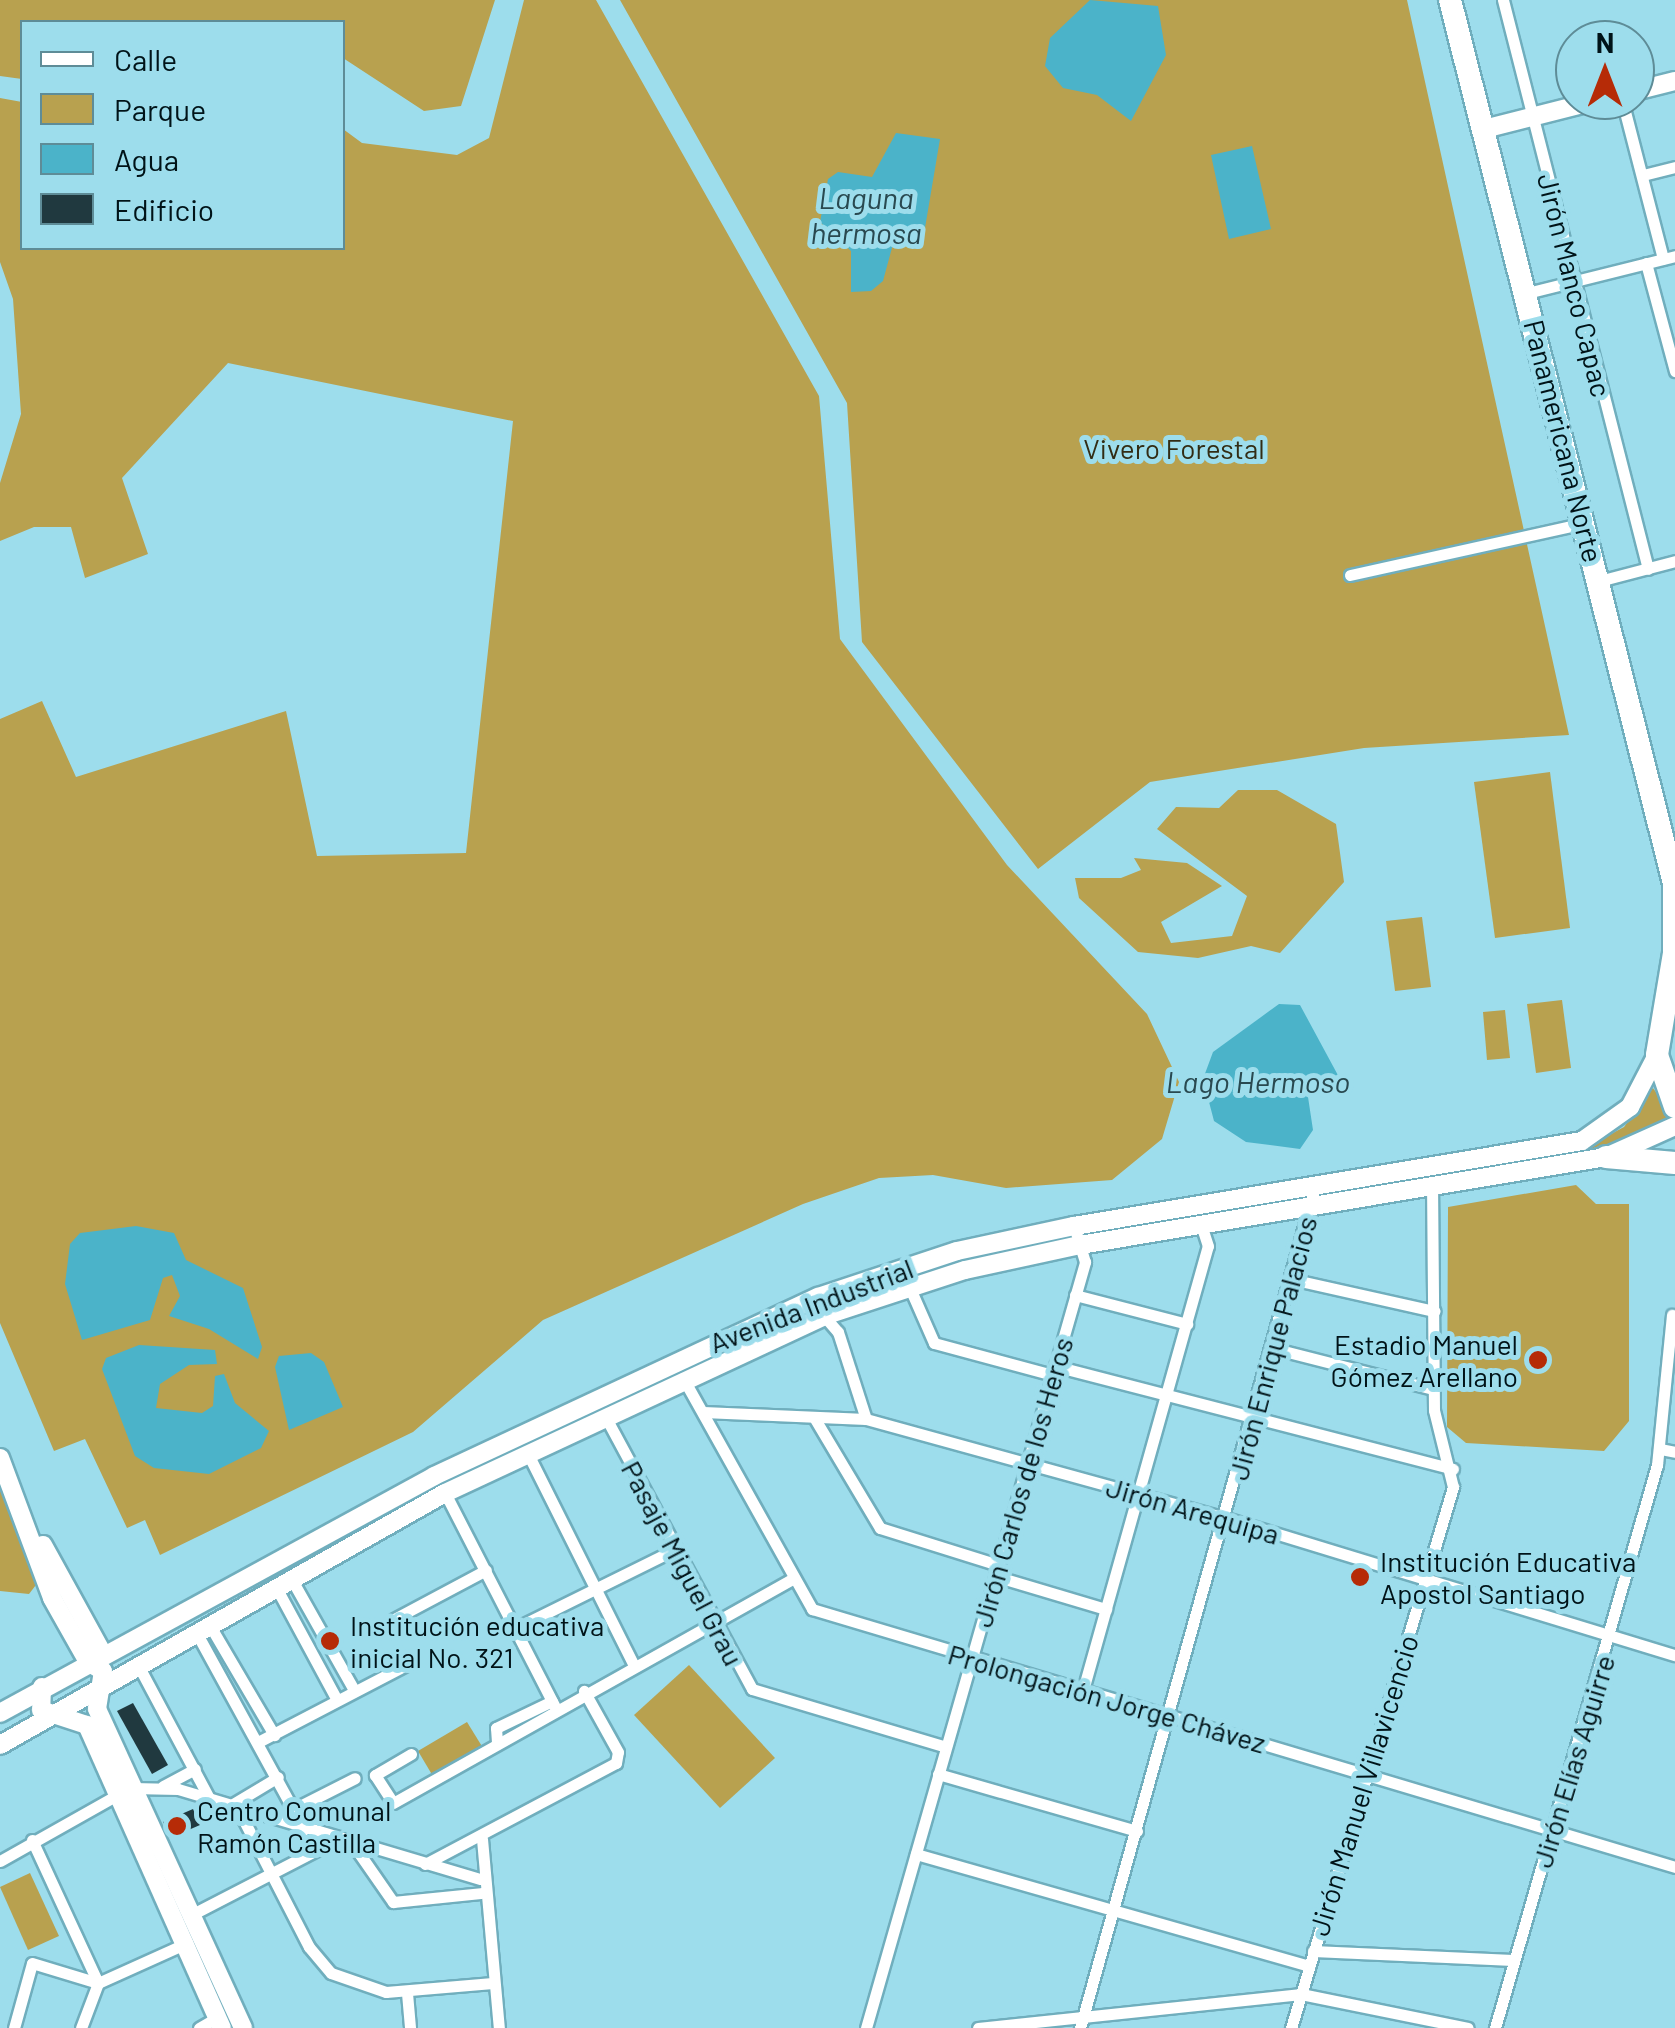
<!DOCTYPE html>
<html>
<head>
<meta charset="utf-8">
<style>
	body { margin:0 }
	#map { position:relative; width:1675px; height:2028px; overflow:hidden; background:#9dddec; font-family:Barlow,sans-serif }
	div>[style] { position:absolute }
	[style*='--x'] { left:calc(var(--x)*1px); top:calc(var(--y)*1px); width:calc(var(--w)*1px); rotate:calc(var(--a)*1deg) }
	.green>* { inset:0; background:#b8a14f }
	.water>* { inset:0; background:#4bb3c9 }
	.building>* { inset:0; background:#20393f }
	.roads { filter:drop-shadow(2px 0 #70aebd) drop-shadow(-2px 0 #70aebd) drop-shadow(0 2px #70aebd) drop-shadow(0 -2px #70aebd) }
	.street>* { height:11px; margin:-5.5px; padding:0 5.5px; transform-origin:5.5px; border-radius:5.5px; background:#fff }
	.secondary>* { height:18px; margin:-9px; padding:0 9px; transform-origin:9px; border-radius:9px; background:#fff }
	.primary>* { height:18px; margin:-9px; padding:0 9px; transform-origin:9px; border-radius:9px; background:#fff }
	.highway>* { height:22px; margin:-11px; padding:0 11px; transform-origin:11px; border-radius:11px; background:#fff }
	.dots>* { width:28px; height:28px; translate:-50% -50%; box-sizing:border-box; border:5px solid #9dddec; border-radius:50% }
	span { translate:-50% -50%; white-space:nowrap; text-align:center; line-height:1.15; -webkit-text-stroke:10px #9dddec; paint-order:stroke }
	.street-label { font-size:28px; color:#001318 }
	.park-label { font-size:28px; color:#322c14 }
	.poi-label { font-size:28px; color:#001318 }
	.right { translate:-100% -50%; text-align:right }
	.left { translate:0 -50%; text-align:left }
	.water-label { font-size:30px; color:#294950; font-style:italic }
	.legend { position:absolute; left:20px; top:20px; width:325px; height:230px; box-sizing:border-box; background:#9dddec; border:2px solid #5e8c97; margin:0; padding:12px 18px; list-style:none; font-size:30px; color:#001318 }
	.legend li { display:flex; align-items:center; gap:20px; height:50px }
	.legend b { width:50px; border:2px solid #5e8c97 }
	.north { position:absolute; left:1555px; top:20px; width:100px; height:100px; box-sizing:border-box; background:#9dddec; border:2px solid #5e8c97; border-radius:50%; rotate:0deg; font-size:28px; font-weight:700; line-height:40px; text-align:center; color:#001318 }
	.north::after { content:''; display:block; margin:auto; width:35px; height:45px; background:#b62b07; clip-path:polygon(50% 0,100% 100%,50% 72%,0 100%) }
</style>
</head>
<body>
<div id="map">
	<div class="green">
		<div style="clip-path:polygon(0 0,495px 0,461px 106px,424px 111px,343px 58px,342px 22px,22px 22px,22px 79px,0 76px)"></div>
		<div style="clip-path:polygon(524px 0,596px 0,819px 396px,840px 639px,1007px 865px,1147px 1014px,1179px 1082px,1162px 1139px,1112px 1180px,1006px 1188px,933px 1175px,879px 1178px,803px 1204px,543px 1320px,413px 1432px,160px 1555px,145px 1520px,127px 1528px,85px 1439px,54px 1451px,0 1323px,0 719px,42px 701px,76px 777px,286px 711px,317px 856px,466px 853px,513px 421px,228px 363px,122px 478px,148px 554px,85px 578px,71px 527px,34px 527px,0 541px,0 483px,21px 414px,13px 299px,0 262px,0 98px,22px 102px,22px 248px,342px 248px,343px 129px,362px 143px,457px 155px,489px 138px)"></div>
		<div style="clip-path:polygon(620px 0,1407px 0,1569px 735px,1364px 748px,1150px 782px,1038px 869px,862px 642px,847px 403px)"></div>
		<div style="clip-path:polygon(1550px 772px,1570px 928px,1495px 938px,1474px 782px)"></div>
		<div style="clip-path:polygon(1238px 790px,1277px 790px,1336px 824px,1344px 882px,1280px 953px,1251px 946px,1198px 958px,1138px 952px,1079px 898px,1075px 878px,1121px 878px,1141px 870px,1134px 858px,1187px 863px,1222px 886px,1161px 922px,1171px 943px,1232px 936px,1247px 896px,1157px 829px,1176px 807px,1219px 808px)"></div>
		<div style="clip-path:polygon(1422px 917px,1431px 987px,1395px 991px,1386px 921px)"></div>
		<div style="clip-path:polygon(1562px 1000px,1571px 1068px,1536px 1073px,1527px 1004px)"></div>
		<div style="clip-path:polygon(1505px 1010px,1510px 1058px,1487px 1060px,1483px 1012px)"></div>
		<div style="clip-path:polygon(1653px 1088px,1675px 1119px,1602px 1154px,1323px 1195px,1585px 1148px,1624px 1127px)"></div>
		<div style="clip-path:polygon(1576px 1185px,1596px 1204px,1629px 1204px,1629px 1421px,1604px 1451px,1466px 1443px,1447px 1427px,1448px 1207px)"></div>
		<div style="clip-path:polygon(0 1486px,39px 1581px,29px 1594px,0 1591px)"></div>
		<div style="clip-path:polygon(689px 1665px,775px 1758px,720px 1808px,634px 1715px)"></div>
		<div style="clip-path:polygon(467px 1722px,483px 1748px,434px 1778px,418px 1751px)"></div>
		<div style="clip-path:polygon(30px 1873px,59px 1936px,28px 1950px,0 1887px)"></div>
	</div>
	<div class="water">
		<div style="clip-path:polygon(1090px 0,1158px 6px,1166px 55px,1131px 121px,1097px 95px,1063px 88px,1045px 66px,1050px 38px)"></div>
		<div style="clip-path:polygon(896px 133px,940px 139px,925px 228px,893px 244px,883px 281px,871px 291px,851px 292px,851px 251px,820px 222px,828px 179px,838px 172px,872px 177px)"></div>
		<div style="clip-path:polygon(1252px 146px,1271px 229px,1229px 239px,1211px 155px)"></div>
		<div style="clip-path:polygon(1279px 1004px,1300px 1005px,1340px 1079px,1308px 1097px,1313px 1130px,1300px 1149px,1246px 1142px,1214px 1121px,1203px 1079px,1213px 1052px)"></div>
		<div style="clip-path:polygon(136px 1226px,174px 1233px,186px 1260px,243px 1288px,262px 1347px,258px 1359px,209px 1329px,169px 1316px,180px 1296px,172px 1275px,163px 1278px,150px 1320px,82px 1340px,65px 1284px,70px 1244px,80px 1233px)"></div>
		<div style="clip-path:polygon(139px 1345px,215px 1350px,217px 1364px,189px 1365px,160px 1384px,156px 1408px,202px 1413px,213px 1406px,215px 1376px,224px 1374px,235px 1403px,269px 1431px,261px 1448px,209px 1474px,154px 1468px,135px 1456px,102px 1369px,106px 1358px)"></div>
		<div style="clip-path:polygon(311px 1353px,324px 1362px,343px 1407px,289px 1430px,275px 1367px,279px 1356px)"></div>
	</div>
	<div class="building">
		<div style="clip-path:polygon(133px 1703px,168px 1765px,152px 1774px,117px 1711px)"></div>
		<div style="clip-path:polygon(193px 1809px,200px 1825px,170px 1838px,163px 1822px)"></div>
	</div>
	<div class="roads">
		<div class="street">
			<div style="--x:1503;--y:0;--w:587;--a:75.7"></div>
			<div style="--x:1622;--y:100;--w:164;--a:75.5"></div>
			<div style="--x:1643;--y:175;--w:33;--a:-14"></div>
			<div style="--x:1646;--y:263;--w:112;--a:75"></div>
			<div style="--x:1527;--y:293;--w:153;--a:-14"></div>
			<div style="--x:1350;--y:575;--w:241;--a:-12.5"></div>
			<div style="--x:1599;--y:581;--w:79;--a:-14.7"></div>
			<div style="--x:1291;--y:1279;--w:147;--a:12.6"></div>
			<div style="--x:909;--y:1286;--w:62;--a:66.3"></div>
			<div style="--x:934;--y:1343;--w:123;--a:15.1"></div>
			<div style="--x:1075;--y:1295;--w:116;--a:14.5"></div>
			<div style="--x:824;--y:1316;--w:21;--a:49"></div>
			<div style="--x:838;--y:1332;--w:91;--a:72.2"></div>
			<div style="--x:1272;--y:1348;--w:166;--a:14.3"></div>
			<div style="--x:1055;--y:1366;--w:411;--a:14.5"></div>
			<div style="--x:683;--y:1378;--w:265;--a:60.8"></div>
			<div style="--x:812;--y:1609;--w:901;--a:16.64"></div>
			<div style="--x:703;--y:1412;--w:163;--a:2.5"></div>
			<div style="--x:866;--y:1419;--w:373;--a:15.4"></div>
			<div style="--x:1226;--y:1518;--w:469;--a:17"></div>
			<div style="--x:605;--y:1416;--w:310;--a:61.7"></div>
			<div style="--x:752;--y:1689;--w:202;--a:16.6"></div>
			<div style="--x:815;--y:1419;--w:127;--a:59.2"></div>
			<div style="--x:880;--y:1528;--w:124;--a:17.4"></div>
			<div style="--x:1660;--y:1449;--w:15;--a:11"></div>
			<div style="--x:528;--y:1454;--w:235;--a:63.4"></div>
			<div style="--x:445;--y:1493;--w:241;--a:62.8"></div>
			<div style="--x:995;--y:1576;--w:116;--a:16.6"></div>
			<div style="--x:292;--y:1580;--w:126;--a:60.6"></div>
			<div style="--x:277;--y:1589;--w:124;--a:61.6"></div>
			<div style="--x:394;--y:1619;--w:104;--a:-28"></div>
			<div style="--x:209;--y:1624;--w:129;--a:59.6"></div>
			<div style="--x:514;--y:1629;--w:178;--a:-26.3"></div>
			<div style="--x:196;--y:1632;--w:225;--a:61.3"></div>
			<div style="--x:138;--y:1665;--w:155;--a:61.9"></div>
			<div style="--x:1083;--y:1690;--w:461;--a:-74.3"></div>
			<div style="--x:1208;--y:1246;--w:20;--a:-108"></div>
			<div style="--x:260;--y:1741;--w:174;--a:-27.5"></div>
			<div style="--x:497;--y:1742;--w:14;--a:-94"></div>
			<div style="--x:496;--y:1728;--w:62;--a:-25.7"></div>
			<div style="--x:411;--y:1754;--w:42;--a:149.7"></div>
			<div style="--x:375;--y:1775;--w:33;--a:57"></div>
			<div style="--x:393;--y:1803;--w:455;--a:-29.3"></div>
			<div style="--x:938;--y:1774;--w:207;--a:16"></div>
			<div style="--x:163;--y:1786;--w:36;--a:-28"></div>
			<div style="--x:132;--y:1788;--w:46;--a:1.2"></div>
			<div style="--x:178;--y:1789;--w:315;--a:16.6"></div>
			<div style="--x:228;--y:1807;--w:58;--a:-31"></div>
			<div style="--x:238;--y:1809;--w:155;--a:62.8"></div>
			<div style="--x:309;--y:1947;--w:34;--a:50"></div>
			<div style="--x:331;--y:1973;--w:58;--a:19.1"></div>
			<div style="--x:386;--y:1992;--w:107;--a:-4.8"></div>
			<div style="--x:294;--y:1809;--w:68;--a:-26.9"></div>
			<div style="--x:482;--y:1839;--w:190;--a:84.9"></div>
			<div style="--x:32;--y:1840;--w:157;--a:65.2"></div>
			<div style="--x:352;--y:1843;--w:72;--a:55.2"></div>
			<div style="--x:393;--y:1902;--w:88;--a:-5.8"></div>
			<div style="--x:916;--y:1854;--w:409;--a:15.9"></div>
			<div style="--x:0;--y:1861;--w:137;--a:-29.4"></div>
			<div style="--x:425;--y:1864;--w:216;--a:-27.9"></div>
			<div style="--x:616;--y:1763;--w:11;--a:-80"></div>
			<div style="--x:618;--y:1752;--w:70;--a:-119.1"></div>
			<div style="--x:189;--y:1916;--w:168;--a:-27.3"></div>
			<div style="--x:1313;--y:1951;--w:200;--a:2.6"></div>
			<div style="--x:407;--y:1993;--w:35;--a:85"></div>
			<div style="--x:14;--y:2028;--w:67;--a:-74.5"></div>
			<div style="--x:32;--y:1963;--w:69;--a:16.9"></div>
			<div style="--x:81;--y:2028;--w:48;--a:-69.3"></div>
			<div style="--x:98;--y:1983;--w:98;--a:-24.2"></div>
			<div style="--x:199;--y:2028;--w:20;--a:-30"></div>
			<div style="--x:866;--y:2028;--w:797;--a:-74.04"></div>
			<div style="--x:1085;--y:1262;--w:38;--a:-107"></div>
			<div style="--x:978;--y:2028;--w:325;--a:-6"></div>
			<div style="--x:1301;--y:1994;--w:170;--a:11.5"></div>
			<div style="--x:1080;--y:2028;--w:873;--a:-74.39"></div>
			<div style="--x:1291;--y:2028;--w:565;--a:-73.33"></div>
			<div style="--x:1453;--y:1487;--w:79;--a:-103.9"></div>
			<div style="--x:1434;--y:1410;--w:221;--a:-90.5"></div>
			<div style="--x:1495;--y:2028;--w:586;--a:-73.95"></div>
			<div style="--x:1657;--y:1465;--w:151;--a:-84.3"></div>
		</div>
		<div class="secondary">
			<div style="--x:1635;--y:91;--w:41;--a:-14"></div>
			<div style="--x:1484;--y:129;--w:119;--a:-14.2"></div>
			<div style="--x:0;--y:1458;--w:149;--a:69.6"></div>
			<div style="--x:52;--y:1598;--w:73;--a:60.6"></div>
			<div style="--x:88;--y:1662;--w:17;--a:31"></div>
			<div style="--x:103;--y:1671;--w:38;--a:99"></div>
			<div style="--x:97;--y:1709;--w:351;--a:65.4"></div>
			<div style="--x:43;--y:1545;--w:124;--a:61.2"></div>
			<div style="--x:42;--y:1687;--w:23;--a:92"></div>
			<div style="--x:41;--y:1710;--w:48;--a:18.1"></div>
			<div style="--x:87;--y:1725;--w:332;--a:66"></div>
		</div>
		<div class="primary">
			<div style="--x:0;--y:1713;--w:494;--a:-28.6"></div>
			<div style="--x:434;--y:1476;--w:424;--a:-25"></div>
			<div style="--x:818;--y:1297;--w:146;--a:-18.3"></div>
			<div style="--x:957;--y:1251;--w:120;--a:-12.1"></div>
			<div style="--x:1074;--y:1226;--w:515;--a:-9.5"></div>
			<div style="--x:1582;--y:1141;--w:59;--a:-35.3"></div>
			<div style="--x:1630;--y:1107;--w:59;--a:-62.6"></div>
			<div style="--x:0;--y:1745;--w:511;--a:-29.52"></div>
			<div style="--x:445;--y:1493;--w:418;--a:-25"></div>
			<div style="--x:824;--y:1316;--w:148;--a:-18.1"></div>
			<div style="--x:965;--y:1270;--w:118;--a:-12.3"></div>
			<div style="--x:1080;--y:1245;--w:533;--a:-9.5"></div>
			<div style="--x:1606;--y:1157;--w:76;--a:-24.2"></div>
		</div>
		<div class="highway">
			<div style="--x:1450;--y:0;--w:915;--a:75.77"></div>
			<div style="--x:1674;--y:882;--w:71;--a:90"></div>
			<div style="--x:1674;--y:953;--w:103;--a:99.5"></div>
			<div style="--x:1657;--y:1055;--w:55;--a:70.9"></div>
			<div style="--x:1606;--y:1157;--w:69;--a:5"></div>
		</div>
	</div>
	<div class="dots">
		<div style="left:1538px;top:1360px;background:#b62b07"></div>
		<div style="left:1360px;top:1577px;background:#b62b07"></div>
		<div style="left:330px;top:1641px;background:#b62b07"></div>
		<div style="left:177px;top:1826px;background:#b62b07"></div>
	</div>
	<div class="street-label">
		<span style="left:1575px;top:285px;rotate:76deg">Jirón Manco Capac</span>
		<span style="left:1564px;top:441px;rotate:76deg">Panamericana Norte</span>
		<span style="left:811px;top:1305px;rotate:-21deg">Avenida Industrial</span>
		<span style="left:1272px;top:1348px;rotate:-75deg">Jirón Enrique Palacios</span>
		<span style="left:1022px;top:1482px;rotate:-74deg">Jirón Carlos de los Heros</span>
		<span style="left:1193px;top:1510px;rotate:16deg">Jirón Arequipa</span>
		<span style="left:683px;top:1563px;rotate:62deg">Pasaje Miguel Grau</span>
		<span style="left:1107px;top:1698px;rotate:16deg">Prolongación Jorge Chávez</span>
		<span style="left:1573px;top:1761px;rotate:-73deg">Jirón Elías Aguirre</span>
		<span style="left:1363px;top:1785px;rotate:-73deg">Jirón Manuel Villavicencio</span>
	</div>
	<div class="park-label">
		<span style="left:1174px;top:448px">Vivero Forestal</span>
	</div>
	<div class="poi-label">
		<span class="right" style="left:1518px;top:1360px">Estadio Manuel<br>Gómez Arellano</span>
		<span class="left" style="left:1380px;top:1577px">Institución Educativa<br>Apostol Santiago</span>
		<span class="left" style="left:350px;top:1641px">Institución educativa<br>inicial No. 321</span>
		<span class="left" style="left:197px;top:1826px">Centro Comunal<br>Ramón Castilla</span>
	</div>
	<div class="water-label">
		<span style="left:866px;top:214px">Laguna<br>hermosa</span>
		<span style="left:1258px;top:1081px">Lago Hermoso</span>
	</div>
	<ul class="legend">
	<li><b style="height:12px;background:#fff"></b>Calle</li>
	<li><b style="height:28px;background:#b8a14f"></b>Parque</li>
	<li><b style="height:28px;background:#4bb3c9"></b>Agua</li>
	<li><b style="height:28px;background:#20393f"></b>Edificio</li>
	</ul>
	<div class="north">N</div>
</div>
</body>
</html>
